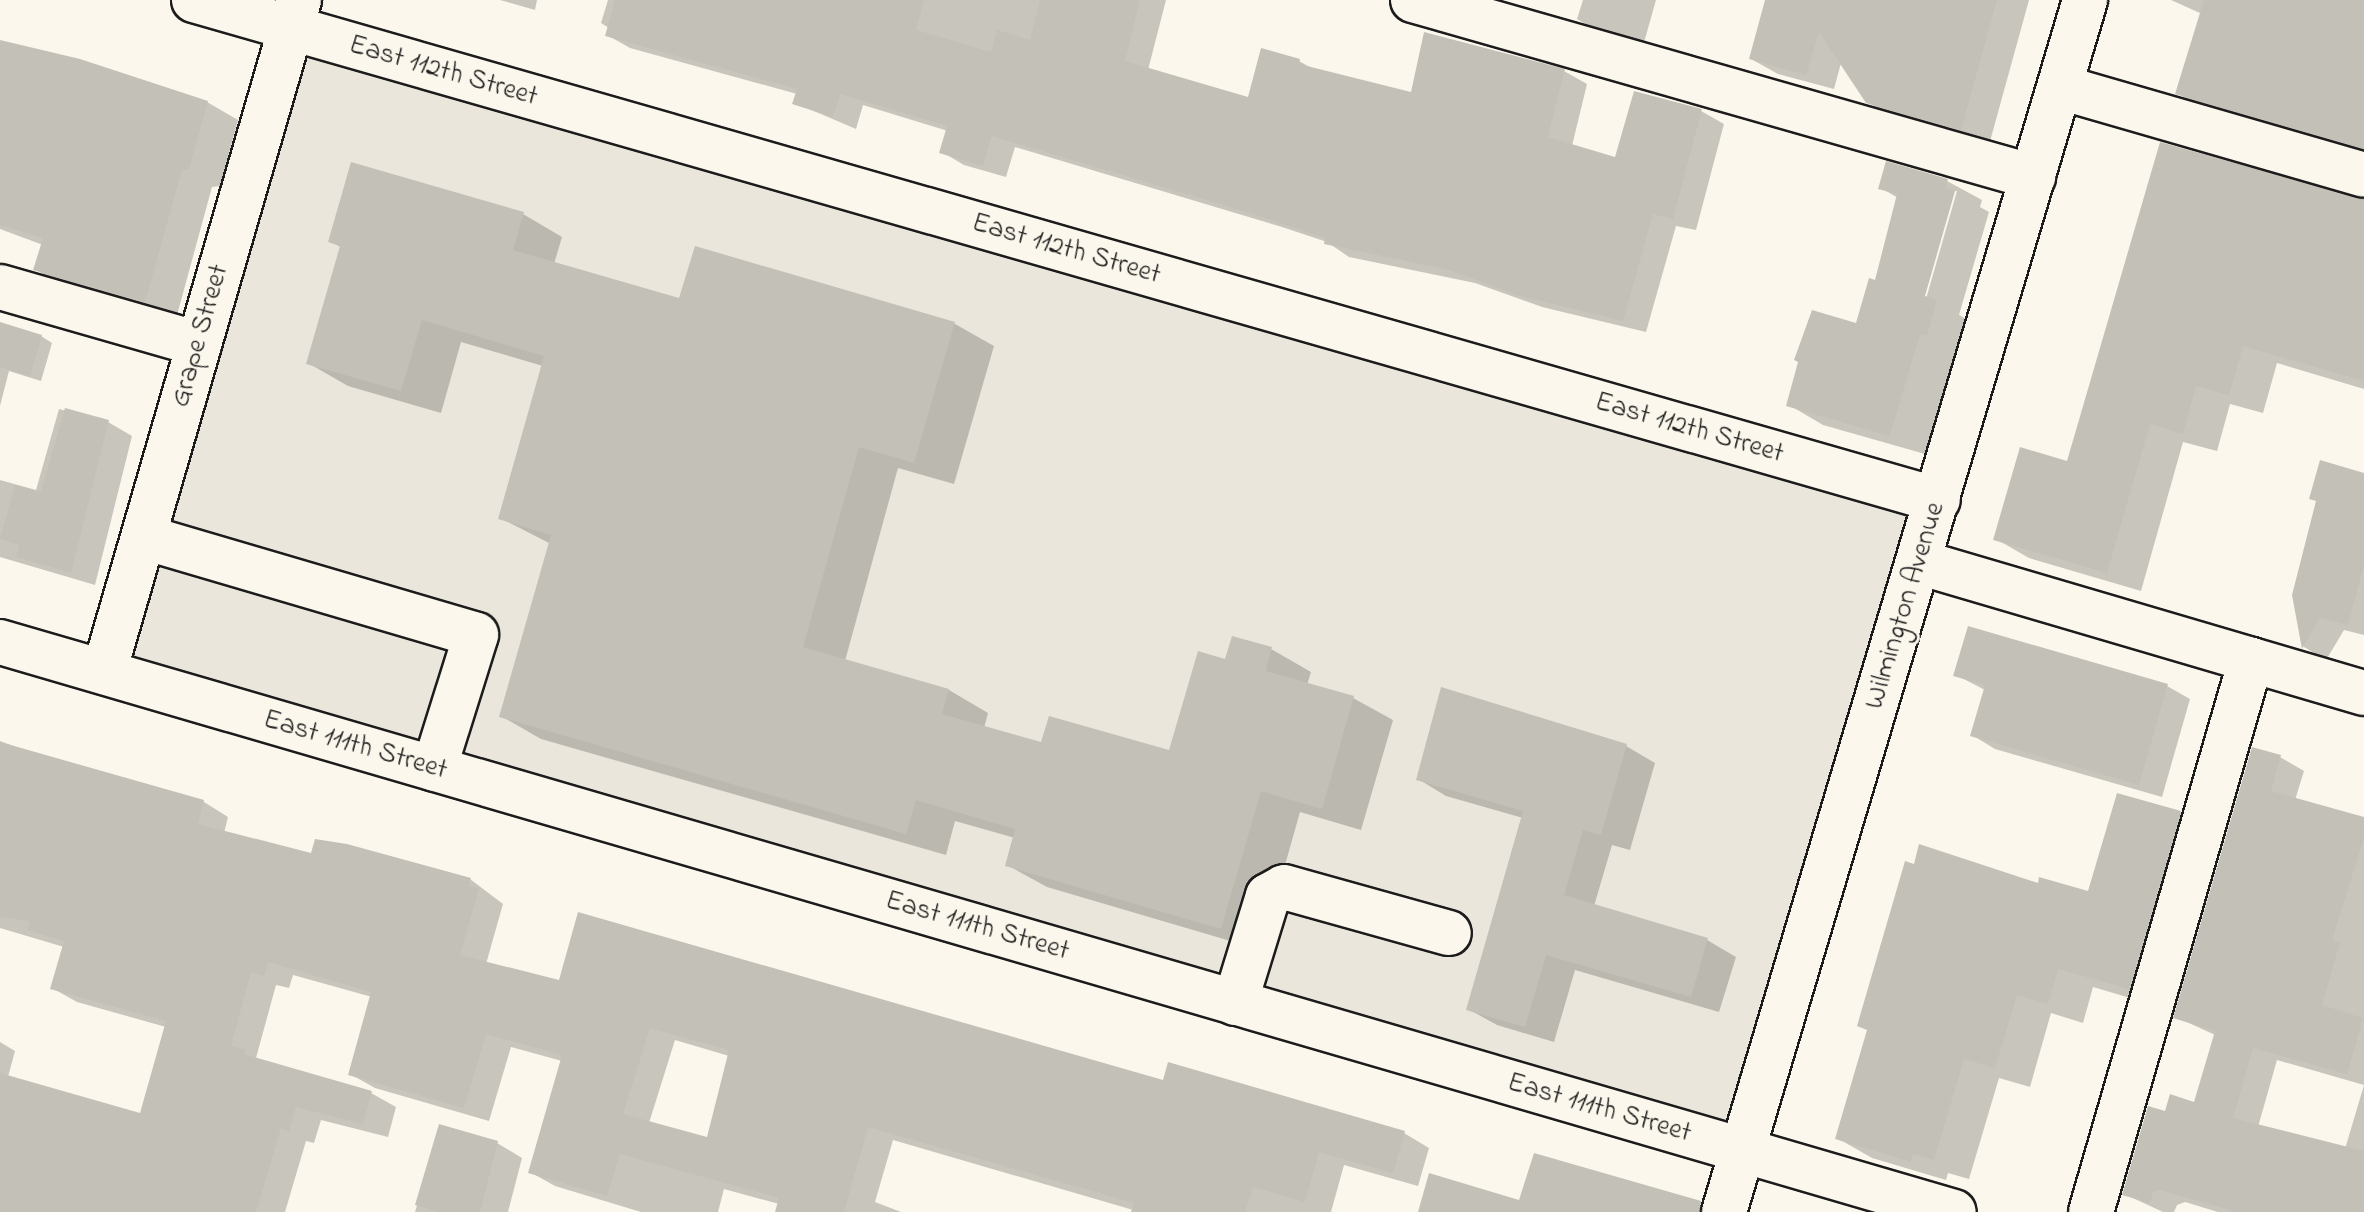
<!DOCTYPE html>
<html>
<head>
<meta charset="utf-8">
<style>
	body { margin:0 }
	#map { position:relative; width:2364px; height:1212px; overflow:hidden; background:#fbf7ec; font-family:"Indie Flower",sans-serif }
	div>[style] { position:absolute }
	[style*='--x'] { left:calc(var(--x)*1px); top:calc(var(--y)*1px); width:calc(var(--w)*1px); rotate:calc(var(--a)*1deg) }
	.built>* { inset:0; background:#eae6dc }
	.shadow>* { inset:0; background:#0003 }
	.building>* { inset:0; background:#c3c0b8 }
	.roads { filter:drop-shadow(2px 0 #1c1c1c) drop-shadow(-2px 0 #1c1c1c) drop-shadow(0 2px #1c1c1c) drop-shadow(0 -2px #1c1c1c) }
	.minor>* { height:44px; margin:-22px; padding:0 22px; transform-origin:22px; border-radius:22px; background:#fbf7ec }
	.major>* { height:44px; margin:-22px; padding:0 22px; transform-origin:22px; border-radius:22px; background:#fbf7ec }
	span { translate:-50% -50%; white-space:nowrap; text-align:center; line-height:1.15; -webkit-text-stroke:6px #fbf7ec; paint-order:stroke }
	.street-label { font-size:28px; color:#1c1c1c }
</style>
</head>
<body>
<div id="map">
	<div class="built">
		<div style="clip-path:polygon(292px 35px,1926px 505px,1737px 1141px,111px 667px)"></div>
	</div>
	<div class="shadow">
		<div style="clip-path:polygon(500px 0,537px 0,535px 10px)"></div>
		<div style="clip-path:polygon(608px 0,1166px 0,1148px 70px,1249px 99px,1299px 61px,1315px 70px,1412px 95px,1564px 71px,1587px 84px,1572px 146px,1617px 159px,1701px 111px,1724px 124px,1696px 230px,1676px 226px,1646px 332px,1542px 307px,1475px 283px,1349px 257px,1327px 242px,1282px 227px,1015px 147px,1006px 177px,964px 165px,942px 152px,948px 131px,863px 105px,856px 129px,795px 103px,797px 94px,630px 48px,607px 35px,609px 28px,601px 23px)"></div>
		<div style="clip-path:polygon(1583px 0,1656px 0,1643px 46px,1604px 35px,1577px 19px)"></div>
		<div style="clip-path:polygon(1767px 0,2029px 0,1989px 145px,1895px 118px,1867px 102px,1841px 63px,1834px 89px,1778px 74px,1751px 59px)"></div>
		<div style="clip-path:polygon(2171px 0,2364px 0,2364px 157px,2211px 113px,2177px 93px,2202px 14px)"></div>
		<div style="clip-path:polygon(207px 102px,238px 120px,220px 186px,212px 187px,176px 319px,65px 287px,35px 269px,43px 245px,0 229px,0 156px)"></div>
		<div style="clip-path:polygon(evenodd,1947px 181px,1982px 200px,1980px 207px,1989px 212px,1959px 315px,1971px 322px,1962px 354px,1955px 352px,1925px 454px,1823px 425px,1789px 405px,1857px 325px,1877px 282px,1898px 198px,1881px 188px,1947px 181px,1953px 191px,1957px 191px,1924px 306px,1920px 305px,1953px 191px)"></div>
		<div style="clip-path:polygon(2364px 199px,2364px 389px,2277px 363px,2263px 413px,2230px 404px,2217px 451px,2183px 442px,2141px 591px,2029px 558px,1996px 539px,2069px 463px)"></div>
		<div style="clip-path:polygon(523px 214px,562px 237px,554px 264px,681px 301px,696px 249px,955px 324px,994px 346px,954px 484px,898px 468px,845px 661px,949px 690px,988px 713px,984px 728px,1042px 745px,1170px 753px,1227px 661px,1234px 638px,1271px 649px,1311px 672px,1307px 685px,1353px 698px,1393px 720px,1361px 830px,1300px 812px,1261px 950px,1047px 887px,1007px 865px,1015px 838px,955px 821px,946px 855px,541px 739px,501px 716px,551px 544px,500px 518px,543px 366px,461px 342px,441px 413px,348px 386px,308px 363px,342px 248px,330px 241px)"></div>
		<div style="clip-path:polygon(41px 336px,52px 343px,41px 381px,9px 371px,0 406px,0 338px)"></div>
		<div style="clip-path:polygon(59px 409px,108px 422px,132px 436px,95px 585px,0 557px,0 480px,36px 490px)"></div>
		<div style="clip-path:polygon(2364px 478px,2364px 635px,2344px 630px,2326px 660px,2304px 647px,2294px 596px)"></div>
		<div style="clip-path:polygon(1956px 675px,2167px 686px,2190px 699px,2162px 797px,1995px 749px,1972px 735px,1985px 690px)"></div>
		<div style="clip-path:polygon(1443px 690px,1626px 746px,1655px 763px,1630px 850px,1612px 845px,1594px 906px,1707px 940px,1736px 957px,1719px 1012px,1575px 970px,1554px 1042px,1497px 1025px,1468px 1009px,1523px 818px,1446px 796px,1418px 779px)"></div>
		<div style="clip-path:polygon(evenodd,0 741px,72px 768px,204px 802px,228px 817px,224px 833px,313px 855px,470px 879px,503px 904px,486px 964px,561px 982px,1165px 1082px,1404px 1133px,1429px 1148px,1418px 1186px,1344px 1165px,1331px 1212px,1140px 1212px,893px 1140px,875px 1202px,901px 1212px,777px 1212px,779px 1204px,724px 1189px,718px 1212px,641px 1212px,555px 1186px,530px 1172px,562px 1061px,511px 1047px,489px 1121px,375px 1088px,350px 1074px,372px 997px,293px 975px,289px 988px,276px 985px,256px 1058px,371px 1093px,396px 1107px,388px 1137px,321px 1120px,314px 1143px,306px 1141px,285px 1212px,0 1212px,0 1042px,15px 1051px,8px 1077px,142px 1116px,166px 1027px,77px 1002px,52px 988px,64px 947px,0 928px,0 741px,675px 1040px,729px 1056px,708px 1139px,649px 1123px,675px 1040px)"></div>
		<div style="clip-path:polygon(evenodd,2280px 757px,2304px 771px,2295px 800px,2364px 819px,2364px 1212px,2218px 1212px,2185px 1202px,2177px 1205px,2174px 1212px,2163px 1212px,2124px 1194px,2167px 1113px,2195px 1105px,2215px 1035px,2176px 1017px,2280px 757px,2277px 1060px,2364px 1085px,2345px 1149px,2258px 1127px,2277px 1060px)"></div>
		<div style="clip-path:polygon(2180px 813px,2215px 833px,2164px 1008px,2093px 987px,2083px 1023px,2051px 1013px,2030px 1087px,1999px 1078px,1969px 1179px,1948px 1173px,1946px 1180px,1872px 1158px,1837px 1138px,2039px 885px,2089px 894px)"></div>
		<div style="clip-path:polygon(441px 1127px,497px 1143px,522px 1158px,508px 1212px,415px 1212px)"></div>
	</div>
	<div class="building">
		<div style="clip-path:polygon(615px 0,924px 0,916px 30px,991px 52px,997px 30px,1030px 40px,1040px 0,1140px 0,1125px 61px,1248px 97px,1261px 48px,1300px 59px,1299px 64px,1411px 92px,1424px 32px,1565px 69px,1548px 137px,1615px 157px,1634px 91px,1702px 109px,1673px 219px,1653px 214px,1623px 321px,1517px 295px,1450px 270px,1324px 244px,1325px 238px,1257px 215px,992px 136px,983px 166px,939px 153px,947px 126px,840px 94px,833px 117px,792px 104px,797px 89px,605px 36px)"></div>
		<div style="clip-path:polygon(1765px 0,1997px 0,1961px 130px,1866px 103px,1819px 32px,1806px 75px,1749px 59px)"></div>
		<div style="clip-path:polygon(2204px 0,2364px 0,2364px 149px,2175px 94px)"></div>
		<div style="clip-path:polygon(0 40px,80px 59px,208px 101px,189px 169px,182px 170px,145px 302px,33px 270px,43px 238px,0 225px)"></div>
		<div style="clip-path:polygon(2160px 142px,2364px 199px,2364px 381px,2243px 346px,2229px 395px,2196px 386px,2183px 434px,2150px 424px,2107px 573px,1993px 540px,2020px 447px,2067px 461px)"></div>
		<div style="clip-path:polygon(1886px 161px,1948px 179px,1945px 188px,1955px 191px,1925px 296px,1937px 300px,1927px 336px,1920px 334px,1890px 436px,1786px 406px,1798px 362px,1794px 360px,1812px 310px,1856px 323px,1869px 278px,1875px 280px,1897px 194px,1878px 189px)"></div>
		<div style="clip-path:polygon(351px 162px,524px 212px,513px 250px,679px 298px,695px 246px,955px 322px,914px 463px,859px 447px,803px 647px,949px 689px,942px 714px,1041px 742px,1049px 716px,1169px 750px,1198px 651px,1225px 659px,1232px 636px,1272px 647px,1266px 671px,1354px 696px,1322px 809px,1261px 791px,1221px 929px,1005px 866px,1015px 829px,916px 800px,906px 834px,499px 717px,551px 535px,498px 519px,544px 356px,422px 320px,401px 391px,306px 364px,340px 246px,328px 242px)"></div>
		<div style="clip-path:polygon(0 322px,42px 335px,30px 376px,0 367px)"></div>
		<div style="clip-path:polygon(65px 408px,109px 420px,71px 573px,16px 557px,19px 545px,0 539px,15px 485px,41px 492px)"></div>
		<div style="clip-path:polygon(2320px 460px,2364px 473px,2364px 565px,2348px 625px,2320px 618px,2302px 649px,2292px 595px,2316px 501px,2309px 499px)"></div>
		<div style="clip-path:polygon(1968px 626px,2168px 684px,2139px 785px,1970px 736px,1985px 685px,1953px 676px)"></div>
		<div style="clip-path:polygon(1441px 687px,1627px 744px,1601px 835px,1583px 830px,1564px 895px,1708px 938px,1691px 997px,1546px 955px,1525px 1027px,1466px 1010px,1523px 811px,1416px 780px)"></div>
		<div style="clip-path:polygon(evenodd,0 742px,204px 800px,198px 824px,311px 853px,315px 839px,347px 844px,471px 878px,469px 886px,479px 888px,460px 955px,559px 980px,578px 912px,1163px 1080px,1168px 1062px,1405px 1131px,1393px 1173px,1319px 1152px,1305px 1202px,1253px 1187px,1245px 1212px,1131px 1212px,1134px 1203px,868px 1127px,844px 1212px,775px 1212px,779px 1198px,620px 1154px,607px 1196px,528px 1173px,562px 1055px,486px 1034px,464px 1108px,348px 1075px,371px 992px,268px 962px,264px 976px,251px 972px,231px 1046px,245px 1049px,244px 1054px,372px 1091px,363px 1124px,296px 1107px,289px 1131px,281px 1128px,256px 1212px,0 1212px,0 1073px,140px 1113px,166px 1021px,50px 989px,64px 941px,27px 930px,30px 921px,0 917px,0 742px,650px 1028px,729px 1050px,707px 1137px,623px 1114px,650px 1028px)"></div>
		<div style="clip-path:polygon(2252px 747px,2281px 755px,2271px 791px,2364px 817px,2364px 838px,2332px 940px,2340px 942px,2322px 1005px,2363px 1018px,2347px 1074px,2253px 1048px,2233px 1118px,2364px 1151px,2364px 1212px,2237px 1212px,2160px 1190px,2153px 1192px,2150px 1203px,2122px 1195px,2148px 1106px,2165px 1111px,2170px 1094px,2194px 1102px,2215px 1031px,2173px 1018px)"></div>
		<div style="clip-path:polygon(2117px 793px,2181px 811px,2129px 989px,2058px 969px,2048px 1004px,2017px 995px,1995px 1068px,1964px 1059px,1934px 1160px,1913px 1154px,1911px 1162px,1835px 1139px,1867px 1030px,1857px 1026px,1905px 861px,1914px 864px,1919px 844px,2038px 883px,2039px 877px,2088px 891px)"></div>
		<div style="clip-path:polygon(439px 1124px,498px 1141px,480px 1212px,438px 1212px,415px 1205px)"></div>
		<div style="clip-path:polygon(1534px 1153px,1701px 1201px,1700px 1212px,1418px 1212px,1429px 1173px,1519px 1200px)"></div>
	</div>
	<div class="roads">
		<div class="minor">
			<div style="--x:194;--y:0;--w:1814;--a:16"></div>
			<div style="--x:1413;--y:0;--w:645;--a:15.93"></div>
			<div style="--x:2060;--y:87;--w:316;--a:16.1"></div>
			<div style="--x:0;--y:287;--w:207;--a:16"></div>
			<div style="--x:144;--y:537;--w:346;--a:16.4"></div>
			<div style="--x:476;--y:635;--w:140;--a:107.4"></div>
			<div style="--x:1919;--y:562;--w:464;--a:16.4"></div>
			<div style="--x:0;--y:642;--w:2035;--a:16.26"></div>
			<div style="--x:104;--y:672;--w:700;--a:-73.82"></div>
			<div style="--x:1235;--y:1003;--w:112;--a:-72.9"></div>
			<div style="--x:1268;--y:896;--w:18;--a:-29"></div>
			<div style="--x:1284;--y:887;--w:171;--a:15.6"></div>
			<div style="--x:2091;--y:1212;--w:575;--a:-73.84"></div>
		</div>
		<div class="major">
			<div style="--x:1724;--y:1212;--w:1265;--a:-73.41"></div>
		</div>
	</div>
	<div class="street-label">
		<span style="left:443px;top:72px;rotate:16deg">East 112th Street</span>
		<span style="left:1066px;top:250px;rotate:16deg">East 112th Street</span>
		<span style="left:201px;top:336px;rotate:-74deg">Grape Street</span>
		<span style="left:1689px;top:429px;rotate:16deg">East 112th Street</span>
		<span style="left:1906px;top:606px;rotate:-73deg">Wilmington Avenue</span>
		<span style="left:355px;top:746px;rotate:16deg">East 111th Street</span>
		<span style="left:977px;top:927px;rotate:16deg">East 111th Street</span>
		<span style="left:1599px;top:1109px;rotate:16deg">East 111th Street</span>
	</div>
</div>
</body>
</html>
